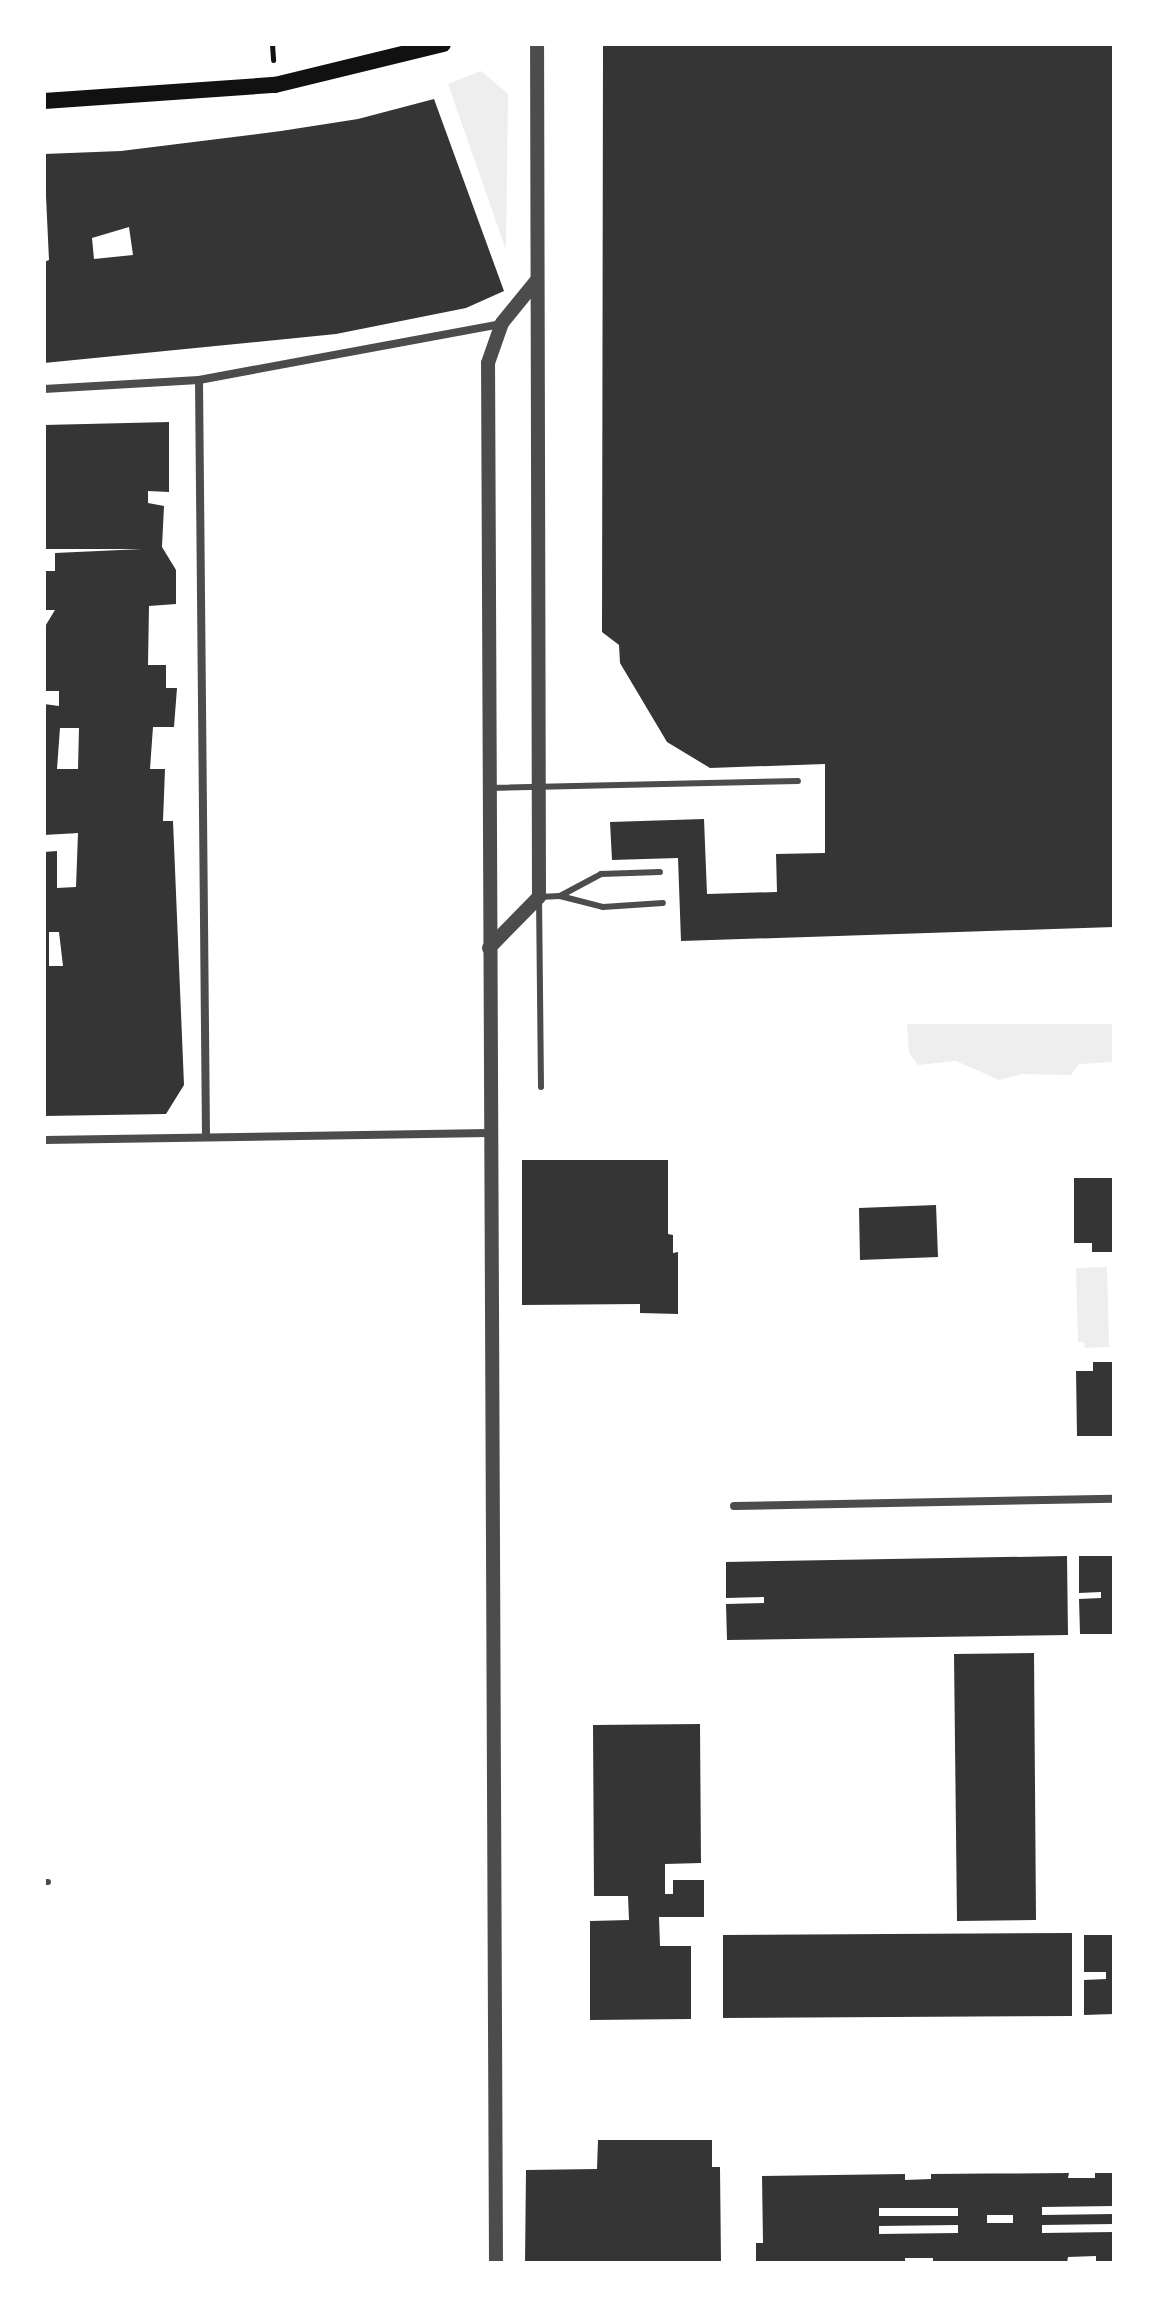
<!DOCTYPE html>
<html>
<head>
<meta charset="utf-8">
<style>
	body { margin:0 }
	#map { position:relative; width:1158px; height:2307px; overflow:hidden; background:#fff; font-family:"Nunito Sans",sans-serif }
	div>[style] { position:absolute }
	[style*='--x'] { left:calc(var(--x)*1px); top:calc(var(--y)*1px); width:calc(var(--w)*1px); rotate:calc(var(--a)*1deg) }
	.green>* { inset:0; background:#eee }
	.building>* { inset:0; background:#353535 }
	.path>* { height:5px; margin:-2.5px; padding:0 2.5px; transform-origin:2.5px; border-radius:2.5px; background:#111 }
	.service>* { height:6px; margin:-3px; padding:0 3px; transform-origin:3px; border-radius:3px; background:#4c4c4c }
	.minor>* { height:8px; margin:-4px; padding:0 4px; transform-origin:4px; border-radius:4px; background:#4c4c4c }
	.tertiary>* { height:14px; margin:-7px; padding:0 7px; transform-origin:7px; border-radius:7px; background:#4c4c4c }
	.secondary>* { height:16px; margin:-8px; padding:0 8px; transform-origin:8px; border-radius:8px; background:#111 }
	span { translate:-50% -50%; white-space:nowrap; text-align:center; line-height:1.15; -webkit-text-stroke:6px #fff; paint-order:stroke }
	.frame { position:absolute; inset:0; border:46px solid #fff; pointer-events:none }
</style>
</head>
<body>
<div id="map">
	<div class="green">
		<div style="clip-path:polygon(481px 71px,508px 94px,506px 250px,448px 84px)"></div>
		<div style="clip-path:polygon(907px 1024px,1114px 1024px,1114px 1062px,1079px 1064px,1071px 1075px,1022px 1074px,999px 1080px,956px 1061px,918px 1065px,909px 1053px)"></div>
		<div style="clip-path:polygon(1107px 1267px,1109px 1347px,1085px 1348px,1084px 1342px,1078px 1342px,1076px 1268px)"></div>
	</div>
	<div class="building">
		<div style="clip-path:polygon(1114px 44px,1114px 927px,681px 941px,678px 858px,612px 860px,610px 822px,704px 819px,707px 894px,777px 892px,776px 854px,825px 853px,825px 764px,710px 768px,667px 742px,620px 663px,619px 645px,602px 632px,603px 46px)"></div>
		<div style="clip-path:polygon(evenodd,434px 99px,504px 291px,466px 308px,336px 334px,44px 363px,44px 262px,49px 260px,44px 154px,121px 151px,281px 131px,358px 119px,434px 99px,129px 227px,133px 255px,94px 259px,92px 238px,129px 227px)"></div>
		<div style="clip-path:polygon(evenodd,169px 422px,169px 492px,148px 491px,148px 503px,164px 506px,162px 547px,176px 570px,176px 604px,149px 606px,148px 665px,166px 665px,166px 688px,177px 688px,174px 727px,153px 727px,150px 769px,165px 769px,163px 821px,173px 821px,184px 1085px,166px 1114px,44px 1116px,44px 852px,57px 851px,57px 888px,76px 887px,78px 833px,44px 835px,44px 704px,59px 706px,59px 691px,44px 691px,44px 628px,55px 610px,44px 610px,44px 571px,55px 571px,55px 553px,142px 549px,44px 549px,44px 425px,169px 422px,60px 728px,79px 728px,78px 769px,57px 769px,60px 728px,169px 422px,49px 932px,59px 932px,63px 966px,49px 966px,49px 932px)"></div>
		<div style="clip-path:polygon(522px 1160px,668px 1160px,668px 1234px,673px 1235px,673px 1253px,678px 1252px,678px 1314px,640px 1313px,640px 1304px,522px 1305px)"></div>
		<div style="clip-path:polygon(1074px 1178px,1114px 1178px,1114px 1252px,1092px 1252px,1092px 1243px,1074px 1243px)"></div>
		<div style="clip-path:polygon(936px 1205px,938px 1257px,860px 1260px,859px 1208px)"></div>
		<div style="clip-path:polygon(1093px 1362px,1114px 1362px,1114px 1436px,1077px 1436px,1076px 1371px,1093px 1371px)"></div>
		<div style="clip-path:polygon(1067px 1556px,1068px 1635px,727px 1640px,726px 1604px,764px 1603px,764px 1597px,726px 1598px,726px 1562px)"></div>
		<div style="clip-path:polygon(1079px 1556px,1114px 1556px,1114px 1634px,1080px 1634px,1079px 1599px,1101px 1598px,1101px 1592px,1079px 1593px)"></div>
		<div style="clip-path:polygon(1034px 1653px,1036px 1920px,957px 1921px,954px 1654px)"></div>
		<div style="clip-path:polygon(700px 1724px,701px 1863px,665px 1864px,665px 1894px,673px 1894px,673px 1880px,704px 1880px,704px 1917px,659px 1917px,660px 1946px,691px 1946px,691px 2019px,590px 2020px,590px 1921px,629px 1920px,628px 1896px,594px 1896px,593px 1725px)"></div>
		<div style="clip-path:polygon(1072px 1933px,1072px 2016px,723px 2018px,723px 1935px)"></div>
		<div style="clip-path:polygon(1084px 1935px,1114px 1935px,1114px 2014px,1084px 2015px,1084px 1980px,1106px 1979px,1106px 1972px,1084px 1972px)"></div>
		<div style="clip-path:polygon(598px 2140px,712px 2140px,712px 2167px,720px 2167px,721px 2263px,525px 2263px,526px 2170px,597px 2169px)"></div>
		<div style="clip-path:polygon(evenodd,1069px 2173px,1068px 2178px,1095px 2178px,1095px 2173px,1114px 2173px,1114px 2206px,1042px 2207px,1042px 2215px,1114px 2214px,1114px 2224px,1042px 2225px,1042px 2233px,1114px 2232px,1114px 2263px,1096px 2263px,1096px 2256px,1068px 2257px,1067px 2263px,933px 2263px,933px 2258px,905px 2258px,905px 2263px,756px 2263px,756px 2243px,763px 2243px,762px 2176px,905px 2174px,905px 2180px,931px 2179px,931px 2174px,1069px 2173px,879px 2208px,958px 2208px,958px 2216px,879px 2216px,879px 2208px,1069px 2173px,987px 2215px,1013px 2215px,1013px 2223px,987px 2223px,987px 2215px,1069px 2173px,958px 2225px,958px 2233px,879px 2234px,879px 2226px,958px 2225px)"></div>
	</div>
	<div class="path">
		<div style="--x:272;--y:44;--w:16;--a:86"></div>
	</div>
	<div class="service">
		<div style="--x:489;--y:788;--w:309;--a:-1.3"></div>
		<div style="--x:560;--y:896;--w:47;--a:-28.2"></div>
		<div style="--x:601;--y:874;--w:59;--a:-1.9"></div>
		<div style="--x:541;--y:1087;--w:190;--a:-90.6"></div>
		<div style="--x:539;--y:897;--w:21;--a:-3"></div>
		<div style="--x:560;--y:896;--w:44;--a:14.3"></div>
		<div style="--x:603;--y:907;--w:60;--a:-3.8"></div>
		<div style="--x:44;--y:1882;--w:4;--a:0"></div>
	</div>
	<div class="minor">
		<div style="--x:199;--y:380;--w:757;--a:89.47"></div>
		<div style="--x:44;--y:389;--w:155;--a:-3.3"></div>
		<div style="--x:199;--y:380;--w:308;--a:-10.5"></div>
		<div style="--x:44;--y:1140;--w:445;--a:-0.9"></div>
		<div style="--x:734;--y:1506;--w:380;--a:-1.1"></div>
	</div>
	<div class="tertiary">
		<div style="--x:489;--y:948;--w:71;--a:-45.6"></div>
		<div style="--x:539;--y:897;--w:853;--a:-90.13"></div>
		<div style="--x:496;--y:2263;--w:1900;--a:-90.24"></div>
		<div style="--x:488;--y:363;--w:42;--a:-70.7"></div>
		<div style="--x:502;--y:323;--w:55;--a:-50.9"></div>
	</div>
	<div class="secondary">
		<div style="--x:44;--y:101;--w:232;--a:-4"></div>
		<div style="--x:275;--y:85;--w:173;--a:-13.7"></div>
	</div>
	<div class="frame"></div>
</div>
</body>
</html>
